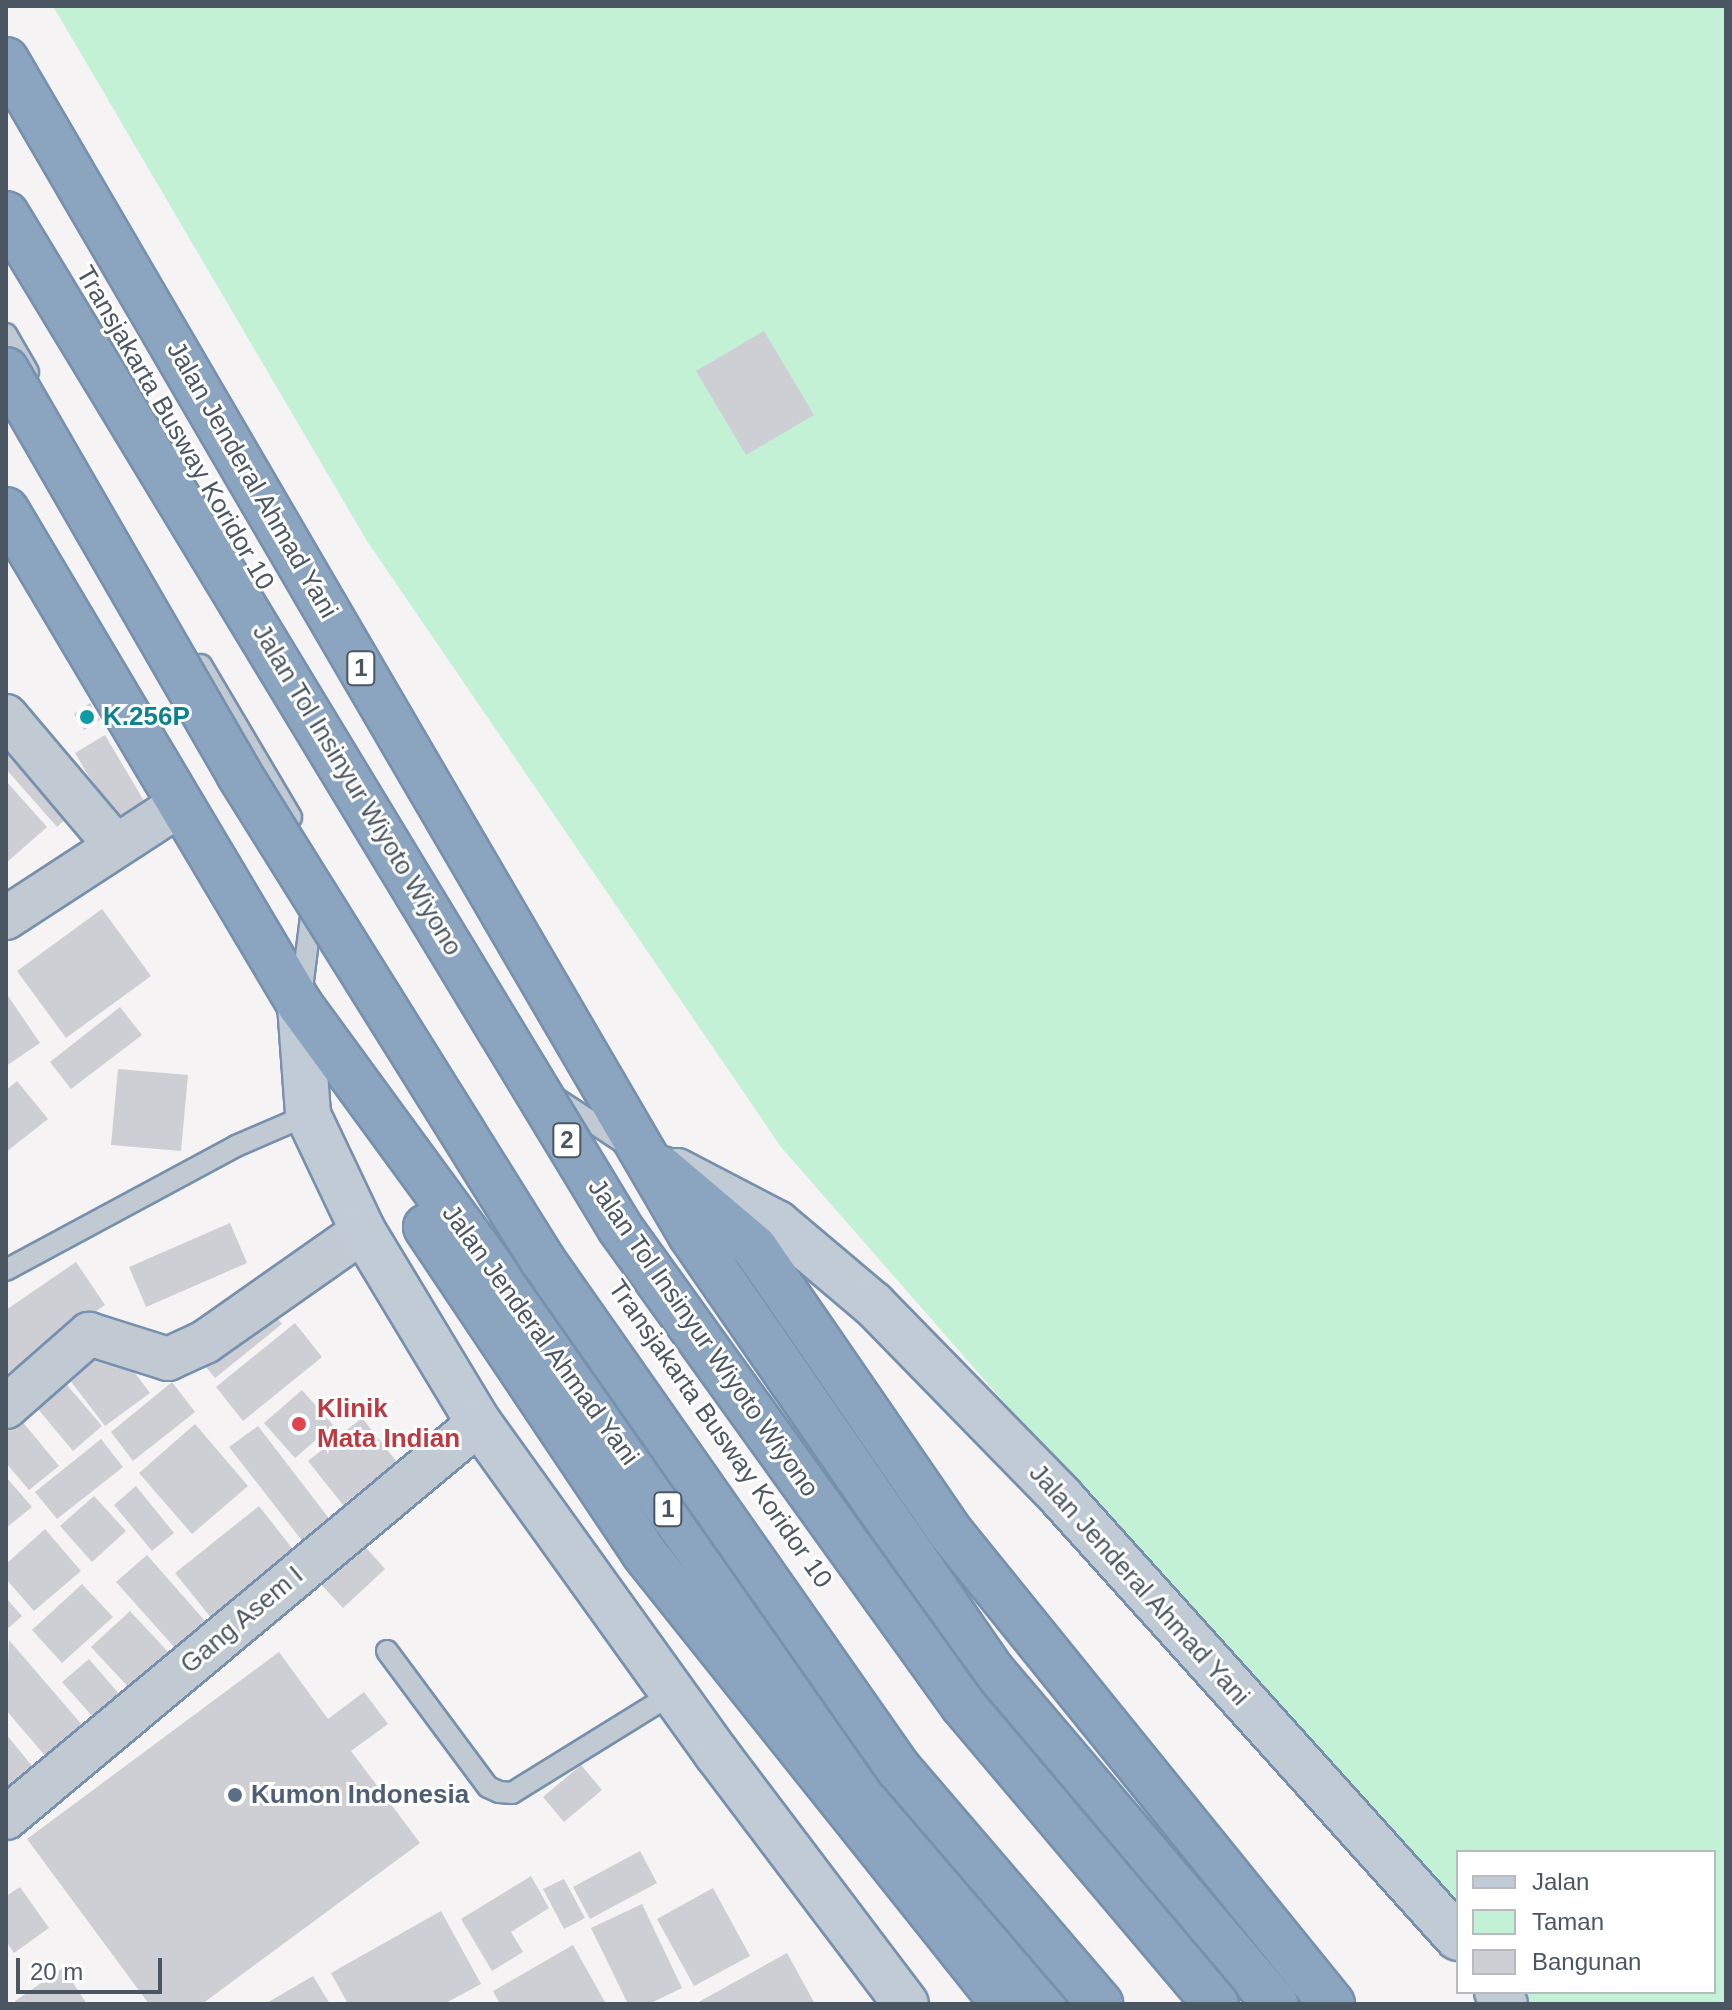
<!DOCTYPE html>
<html>
<head>
<meta charset="utf-8">
<style>
	body { margin:0 }
	#map { position:relative; width:1732px; height:2010px; overflow:hidden; background:#f5f3f3; font-family:Helvetica,sans-serif }
	div>[style] { position:absolute }
	[style*='--x'] { left:calc(var(--x)*1px); top:calc(var(--y)*1px); width:calc(var(--w)*1px); rotate:calc(var(--a)*1deg) }
	.green>* { inset:0; background:#c3f1d5 }
	.building>* { inset:0; background:#cdcfd5 }
	.roads { filter:drop-shadow(2px 0 #7690ad) drop-shadow(-2px 0 #7690ad) drop-shadow(0 2px #7690ad) drop-shadow(0 -2px #7690ad) }
	.lane>* { height:20px; margin:-10px; padding:0 10px; transform-origin:10px; border-radius:10px; background:#c1cad2 }
	.street>* { height:42px; margin:-21px; padding:0 21px; transform-origin:21px; border-radius:21px; background:#c1cad2 }
	.secondary>* { height:44px; margin:-22px; padding:0 22px; transform-origin:22px; border-radius:22px; background:#c1cbd6 }
	.highway>* { height:44px; margin:-22px; padding:0 22px; transform-origin:22px; border-radius:22px; background:#8ba5c1 }
	.bridges { filter:drop-shadow(2px 0 #7690ad) drop-shadow(-2px 0 #7690ad) drop-shadow(0 2px #7690ad) drop-shadow(0 -2px #7690ad) }
	.highway-bridge>* { height:44px; margin:-22px; padding:0 22px; transform-origin:22px; border-radius:22px; background:#8ba5c1 }
	.dots>* { width:22px; height:22px; translate:-50% -50%; box-sizing:border-box; border:4px solid #fff; border-radius:50% }
	span { translate:-50% -50%; white-space:nowrap; text-align:center; line-height:1.15; -webkit-text-stroke:6px #fff; paint-order:stroke }
	.shield-label span { padding:2px 6px; background:#fff; border:2px solid; border-radius:6px; -webkit-text-stroke-width:0 }
	.shield-label { font-size:24px; color:#4a5661; font-weight:700 }
	.street-label { font-size:26px; color:#4a5661 }
	.culture-label { font-size:26px; color:#0d838f; font-weight:700 }
	.left { translate:0 -50%; text-align:left }
	.health-label { font-size:26px; color:#be3a42; font-weight:700 }
	.service-label { font-size:26px; color:#4e5e75; font-weight:700 }
	.frame { position:absolute; inset:0; border:8px solid #4a5661; pointer-events:none }
	.legend { position:absolute; left:1456px; top:1850px; width:260px; height:144px; box-sizing:border-box; background:#fff; border:2px solid #b7bbc0; margin:0; padding:10px 14px; list-style:none; font-size:24px; color:#4a5661 }
	.legend li { display:flex; align-items:center; gap:16px; height:40px }
	.legend b { width:40px; border:2px solid #b7bbc0 }
	.scale { position:absolute; left:16px; top:1958px; width:146px; height:36px; box-sizing:border-box; border:4px solid #4a5661; border-top:0; padding-left:10px; font-size:24px; line-height:28px; white-space:nowrap; color:#4a5661; -webkit-text-stroke:6px #fff; paint-order:stroke }
</style>
</head>
<body>
<div id="map">
	<div class="green">
		<div style="clip-path:polygon(53px 6px,1726px 6px,1726px 2004px,1524px 2004px,1515px 1992px,1714px 1992px,1714px 1852px,1458px 1852px,1458px 1922px,781px 1147px,367px 541px)"></div>
	</div>
	<div class="building">
		<div style="clip-path:polygon(764px 331px,814px 415px,746px 455px,696px 371px)"></div>
		<div style="clip-path:polygon(90px 703px,100px 720px,84px 730px,74px 714px)"></div>
		<div style="clip-path:polygon(6px 726px,78px 808px,57px 827px,6px 769px)"></div>
		<div style="clip-path:polygon(105px 735px,144px 801px,114px 819px,75px 753px)"></div>
		<div style="clip-path:polygon(6px 781px,47px 827px,6px 863px)"></div>
		<div style="clip-path:polygon(102px 909px,151px 976px,66px 1038px,17px 971px)"></div>
		<div style="clip-path:polygon(6px 993px,40px 1043px,6px 1066px)"></div>
		<div style="clip-path:polygon(120px 1007px,142px 1035px,71px 1089px,50px 1062px)"></div>
		<div style="clip-path:polygon(118px 1069px,188px 1075px,181px 1151px,111px 1145px)"></div>
		<div style="clip-path:polygon(17px 1081px,48px 1119px,6px 1152px,6px 1090px)"></div>
		<div style="clip-path:polygon(230px 1223px,247px 1263px,146px 1307px,129px 1267px)"></div>
		<div style="clip-path:polygon(76px 1262px,105px 1305px,6px 1374px,6px 1310px)"></div>
		<div style="clip-path:polygon(266px 1304px,282px 1324px,215px 1378px,198px 1357px)"></div>
		<div style="clip-path:polygon(295px 1323px,322px 1357px,243px 1421px,216px 1387px)"></div>
		<div style="clip-path:polygon(111px 1341px,150px 1393px,105px 1426px,66px 1375px)"></div>
		<div style="clip-path:polygon(61px 1378px,102px 1426px,73px 1451px,32px 1402px)"></div>
		<div style="clip-path:polygon(172px 1382px,195px 1412px,133px 1461px,111px 1432px)"></div>
		<div style="clip-path:polygon(302px 1390px,333px 1425px,295px 1458px,264px 1423px)"></div>
		<div style="clip-path:polygon(12px 1409px,59px 1466px,29px 1490px,6px 1463px,6px 1414px)"></div>
		<div style="clip-path:polygon(362px 1418px,397px 1462px,343px 1505px,308px 1461px)"></div>
		<div style="clip-path:polygon(195px 1424px,248px 1486px,192px 1534px,139px 1473px)"></div>
		<div style="clip-path:polygon(258px 1426px,331px 1521px,303px 1542px,229px 1447px)"></div>
		<div style="clip-path:polygon(101px 1439px,123px 1467px,57px 1519px,35px 1492px)"></div>
		<div style="clip-path:polygon(6px 1477px,32px 1507px,6px 1528px)"></div>
		<div style="clip-path:polygon(136px 1486px,174px 1533px,152px 1551px,114px 1505px)"></div>
		<div style="clip-path:polygon(94px 1496px,126px 1531px,92px 1562px,60px 1526px)"></div>
		<div style="clip-path:polygon(259px 1506px,295px 1552px,212px 1619px,175px 1573px)"></div>
		<div style="clip-path:polygon(45px 1529px,81px 1571px,34px 1611px,6px 1579px,6px 1564px)"></div>
		<div style="clip-path:polygon(359px 1540px,385px 1569px,343px 1608px,316px 1579px)"></div>
		<div style="clip-path:polygon(147px 1555px,205px 1621px,175px 1648px,116px 1582px)"></div>
		<div style="clip-path:polygon(82px 1584px,113px 1617px,62px 1663px,32px 1630px)"></div>
		<div style="clip-path:polygon(6px 1598px,22px 1616px,6px 1630px)"></div>
		<div style="clip-path:polygon(130px 1611px,170px 1654px,131px 1690px,91px 1647px)"></div>
		<div style="clip-path:polygon(9px 1640px,89px 1733px,53px 1765px,6px 1710px)"></div>
		<div style="clip-path:polygon(279px 1652px,328px 1719px,364px 1692px,388px 1724px,351px 1751px,420px 1843px,202px 2004px,149px 2004px,27px 1839px)"></div>
		<div style="clip-path:polygon(89px 1659px,126px 1702px,100px 1725px,62px 1682px)"></div>
		<div style="clip-path:polygon(6px 1734px,37px 1772px,6px 1797px)"></div>
		<div style="clip-path:polygon(581px 1765px,602px 1790px,564px 1822px,543px 1797px)"></div>
		<div style="clip-path:polygon(640px 1851px,657px 1883px,590px 1919px,573px 1887px)"></div>
		<div style="clip-path:polygon(531px 1876px,549px 1908px,511px 1932px,523px 1952px,492px 1971px,461px 1919px)"></div>
		<div style="clip-path:polygon(564px 1879px,585px 1918px,564px 1929px,543px 1889px)"></div>
		<div style="clip-path:polygon(20px 1887px,49px 1928px,14px 1953px,6px 1941px,6px 1896px)"></div>
		<div style="clip-path:polygon(713px 1888px,750px 1956px,694px 1986px,657px 1919px)"></div>
		<div style="clip-path:polygon(642px 1904px,682px 1988px,649px 2004px,628px 2004px,591px 1928px)"></div>
		<div style="clip-path:polygon(441px 1911px,481px 1984px,444px 2004px,348px 2004px,331px 1973px)"></div>
		<div style="clip-path:polygon(573px 1945px,606px 2004px,500px 2004px,493px 1991px)"></div>
		<div style="clip-path:polygon(787px 1953px,815px 2004px,695px 2004px)"></div>
		<div style="clip-path:polygon(63px 1968px,87px 2004px,17px 2004px,15px 2001px)"></div>
		<div style="clip-path:polygon(313px 1976px,330px 2004px,265px 2004px)"></div>
	</div>
	<div class="roads">
		<div class="lane">
			<div style="--x:6;--y:334;--w:44;--a:59.9"></div>
			<div style="--x:201;--y:665;--w:177;--a:59.4"></div>
			<div style="--x:301;--y:997;--w:97;--a:-82.9"></div>
			<div style="--x:557;--y:1099;--w:84;--a:33.3"></div>
			<div style="--x:6;--y:1270;--w:261;--a:-28.3"></div>
			<div style="--x:236;--y:1146;--w:78;--a:-23.3"></div>
			<div style="--x:387;--y:1651;--w:169;--a:53.4"></div>
			<div style="--x:488;--y:1787;--w:12;--a:24"></div>
			<div style="--x:499;--y:1792;--w:13;--a:4"></div>
			<div style="--x:512;--y:1793;--w:190;--a:-31.8"></div>
		</div>
		<div class="street">
			<div style="--x:6;--y:716;--w:167;--a:49.8"></div>
			<div style="--x:6;--y:918;--w:205;--a:-33.1"></div>
			<div style="--x:6;--y:1407;--w:111;--a:-41.3"></div>
			<div style="--x:89;--y:1334;--w:83;--a:17.6"></div>
			<div style="--x:168;--y:1359;--w:41;--a:-24.7"></div>
			<div style="--x:205;--y:1342;--w:193;--a:-35.1"></div>
			<div style="--x:6;--y:1818;--w:616;--a:-39.87"></div>
		</div>
		<div class="secondary">
			<div style="--x:300;--y:1005;--w:110;--a:85.8"></div>
			<div style="--x:308;--y:1115;--w:128;--a:64.6"></div>
			<div style="--x:363;--y:1231;--w:224;--a:58.9"></div>
			<div style="--x:479;--y:1423;--w:408;--a:54.3"></div>
			<div style="--x:717;--y:1754;--w:313;--a:52.9"></div>
			<div style="--x:677;--y:1171;--w:113;--a:27.5"></div>
			<div style="--x:777;--y:1223;--w:126;--a:40.2"></div>
			<div style="--x:873;--y:1304;--w:271;--a:45.7"></div>
			<div style="--x:1062;--y:1498;--w:592;--a:48.01"></div>
			<div style="--x:1497;--y:1992;--w:14;--a:56"></div>
		</div>
		<div class="highway">
			<div style="--x:6;--y:60;--w:1360;--a:59.76"></div>
			<div style="--x:691;--y:1235;--w:530;--a:55.38"></div>
			<div style="--x:992;--y:1671;--w:437;--a:49.6"></div>
			<div style="--x:6;--y:510;--w:576;--a:59.29"></div>
			<div style="--x:300;--y:1005;--w:1063;--a:53.84"></div>
			<div style="--x:927;--y:1863;--w:185;--a:49.6"></div>
			<div style="--x:662;--y:1169;--w:122;--a:40.3"></div>
			<div style="--x:755;--y:1248;--w:346;--a:55.5"></div>
			<div style="--x:951;--y:1533;--w:606;--a:51.03"></div>
			<div style="--x:426;--y:1227;--w:392;--a:56.2"></div>
			<div style="--x:644;--y:1553;--w:577;--a:51.4"></div>
		</div>
	</div>
	<div class="bridges">
		<div class="highway-bridge">
			<div style="--x:6;--y:214;--w:1185;--a:58.8"></div>
			<div style="--x:620;--y:1228;--w:588;--a:54.28"></div>
			<div style="--x:963;--y:1705;--w:392;--a:49.8"></div>
			<div style="--x:6;--y:370;--w:466;--a:60"></div>
			<div style="--x:239;--y:774;--w:574;--a:58.03"></div>
			<div style="--x:543;--y:1261;--w:619;--a:55"></div>
			<div style="--x:898;--y:1768;--w:311;--a:49.4"></div>
		</div>
	</div>
	<div class="dots">
		<div style="left:87px;top:717px;background:#0f9aa8"></div>
		<div style="left:299px;top:1424px;background:#e0444e"></div>
		<div style="left:235px;top:1795px;background:#5c6f8a"></div>
	</div>
	<div class="shield-label">
		<span style="left:361px;top:668px">1</span>
		<span style="left:567px;top:1140px">2</span>
		<span style="left:668px;top:1509px">1</span>
	</div>
	<div class="street-label">
		<span style="left:175px;top:428px;rotate:60deg">Transjakarta Busway Koridor 10</span>
		<span style="left:252px;top:480px;rotate:60deg">Jalan Jenderal Ahmad Yani</span>
		<span style="left:357px;top:790px;rotate:59deg">Jalan Tol Insinyur Wiyoto Wiyono</span>
		<span style="left:540px;top:1335px;rotate:54deg">Jalan Jenderal Ahmad Yani</span>
		<span style="left:703px;top:1338px;rotate:55deg">Jalan Tol Insinyur Wiyoto Wiyono</span>
		<span style="left:720px;top:1434px;rotate:55deg">Transjakarta Busway Koridor 10</span>
		<span style="left:1139px;top:1585px;rotate:48deg">Jalan Jenderal Ahmad Yani</span>
		<span style="left:242px;top:1620px;rotate:-40deg">Gang Asem I</span>
	</div>
	<div class="culture-label">
		<span class="left" style="left:103px;top:717px">K.256P</span>
	</div>
	<div class="health-label">
		<span class="left" style="left:317px;top:1424px">Klinik<br>Mata Indian</span>
	</div>
	<div class="service-label">
		<span class="left" style="left:251px;top:1795px">Kumon Indonesia</span>
	</div>
	<div class="frame"></div>
	<ul class="legend">
	<li><b style="height:10px;background:#c1cbd6"></b>Jalan</li>
	<li><b style="height:22px;background:#c3f1d5"></b>Taman</li>
	<li><b style="height:22px;background:#cdcfd5"></b>Bangunan</li>
	</ul>
	<div class="scale">20 m</div>
</div>
</body>
</html>
